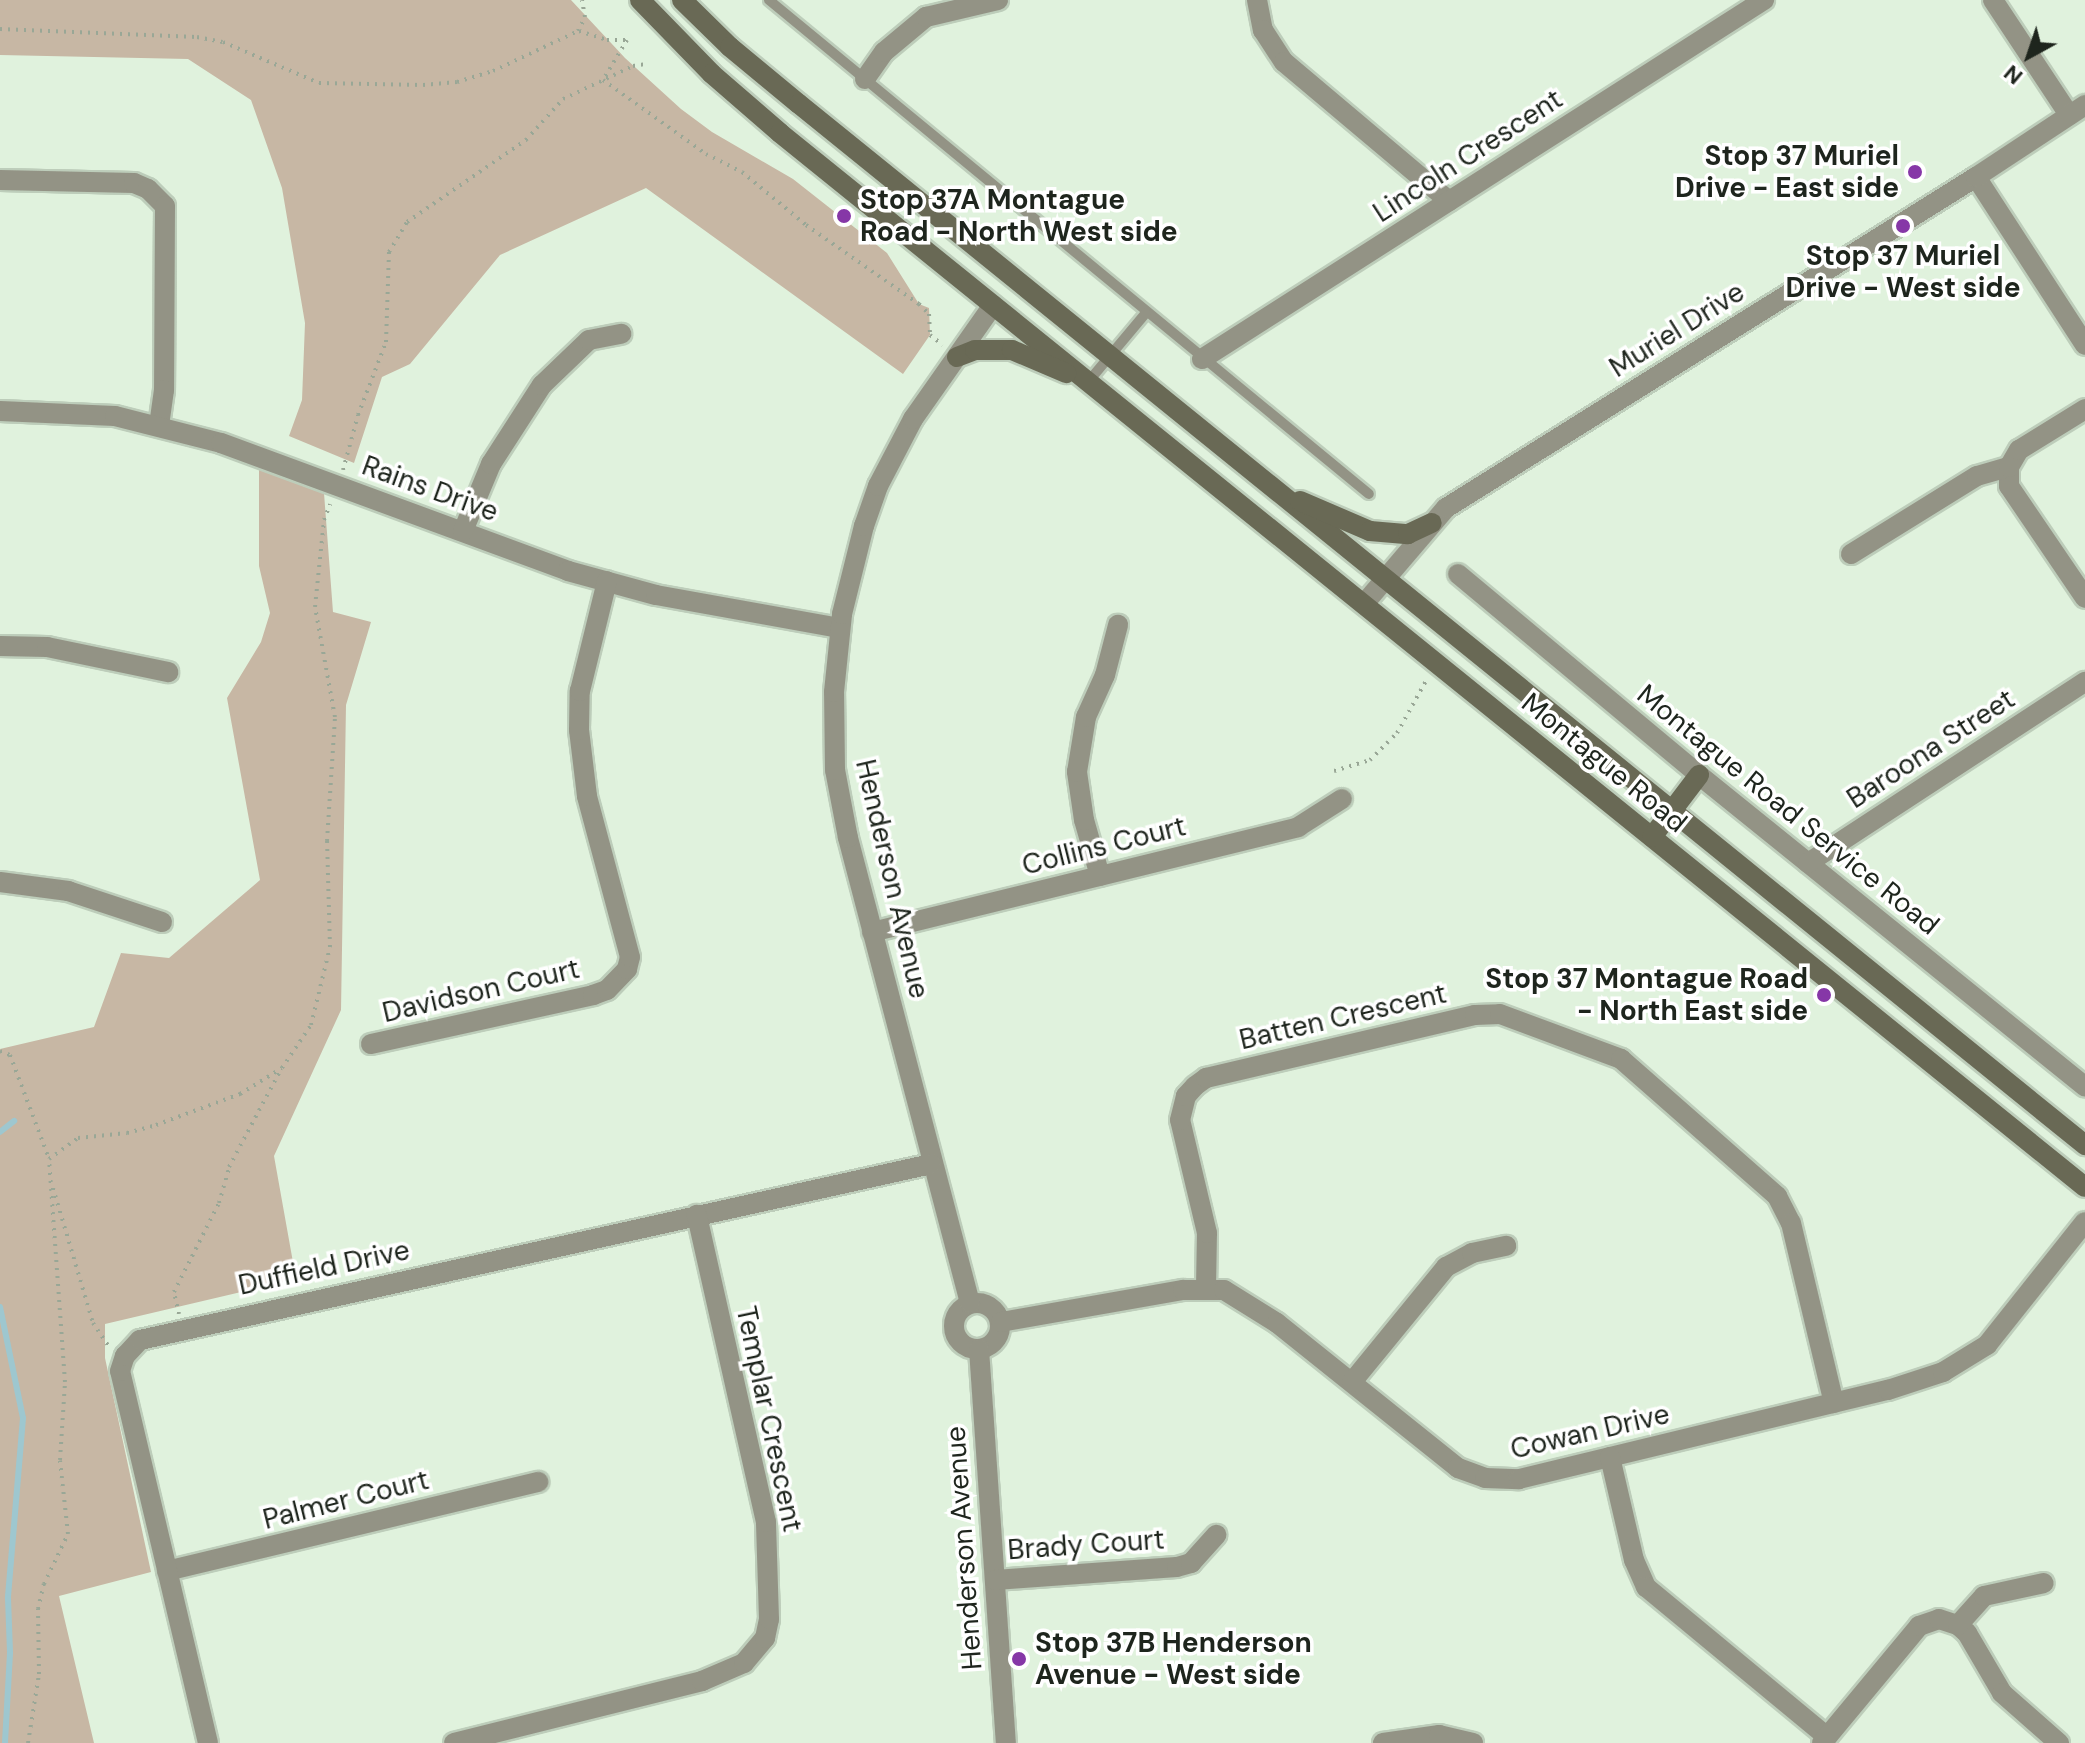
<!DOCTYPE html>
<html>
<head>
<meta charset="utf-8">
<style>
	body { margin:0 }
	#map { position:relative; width:2085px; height:1743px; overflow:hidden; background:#e0f2dd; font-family:"DM Sans",sans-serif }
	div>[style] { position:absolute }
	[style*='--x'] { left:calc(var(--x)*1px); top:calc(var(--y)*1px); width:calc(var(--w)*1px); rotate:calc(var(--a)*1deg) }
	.green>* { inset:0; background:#c7b7a4 }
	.stream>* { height:6px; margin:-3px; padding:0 3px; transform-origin:3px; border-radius:3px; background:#9ec7cf }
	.path>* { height:4px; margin-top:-2px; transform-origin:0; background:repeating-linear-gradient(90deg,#99a796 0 2px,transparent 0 8px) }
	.roads { filter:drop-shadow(2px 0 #bdcdba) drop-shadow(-2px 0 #bdcdba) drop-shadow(0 2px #bdcdba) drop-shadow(0 -2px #bdcdba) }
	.service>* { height:10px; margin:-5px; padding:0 5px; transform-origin:5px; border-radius:5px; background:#939385 }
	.minor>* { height:20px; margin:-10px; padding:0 10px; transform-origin:10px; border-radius:10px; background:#939385 }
	.minor>.ring { margin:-10px; padding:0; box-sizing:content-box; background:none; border:20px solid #939385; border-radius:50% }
	.secondary>* { height:20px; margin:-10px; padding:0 10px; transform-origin:10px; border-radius:10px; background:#696955 }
	.dots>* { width:22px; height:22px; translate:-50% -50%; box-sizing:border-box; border:4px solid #fff; border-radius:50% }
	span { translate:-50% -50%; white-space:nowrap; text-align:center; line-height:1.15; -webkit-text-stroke:7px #fff; paint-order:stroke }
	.street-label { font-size:28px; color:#1e251d }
	.poi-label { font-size:28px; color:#1e251d; font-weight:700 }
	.right { translate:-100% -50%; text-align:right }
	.left { translate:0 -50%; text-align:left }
	.north { position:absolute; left:1989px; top:16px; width:80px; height:80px; -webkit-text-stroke:6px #fff; paint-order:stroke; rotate:220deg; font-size:22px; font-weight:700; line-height:32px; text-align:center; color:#1e251d }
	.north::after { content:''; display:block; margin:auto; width:28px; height:36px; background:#1e251d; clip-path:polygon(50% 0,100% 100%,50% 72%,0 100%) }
</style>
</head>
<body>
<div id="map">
	<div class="green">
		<div style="clip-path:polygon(0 0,571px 0,625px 58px,681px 109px,712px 132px,793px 179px,887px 253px,919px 304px,929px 308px,930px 335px,903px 374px,646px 188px,500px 255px,410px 364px,382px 377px,354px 463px,289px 436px,302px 400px,305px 323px,282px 188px,251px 100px,188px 59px,0 55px)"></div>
		<div style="clip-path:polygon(259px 469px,324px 493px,333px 612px,371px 622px,346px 705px,341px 1010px,274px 1156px,296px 1279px,105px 1324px,105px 1358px,151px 1572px,59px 1596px,94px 1743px,0 1743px,0 1049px,94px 1027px,121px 953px,169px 958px,260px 880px,227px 698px,261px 642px,270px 613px,259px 566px)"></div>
	</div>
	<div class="stream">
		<div style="--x:0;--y:1132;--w:18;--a:-38"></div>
		<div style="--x:0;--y:1307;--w:113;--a:78.3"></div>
		<div style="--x:23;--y:1418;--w:181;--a:94.8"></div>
		<div style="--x:8;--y:1598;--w:55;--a:87.9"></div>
		<div style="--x:10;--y:1653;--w:90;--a:93.2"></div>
	</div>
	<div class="path">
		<div style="--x:0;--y:29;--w:197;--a:2.3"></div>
		<div style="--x:197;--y:37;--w:26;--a:11"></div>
		<div style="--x:223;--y:42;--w:104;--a:23.1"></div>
		<div style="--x:319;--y:83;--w:104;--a:1.1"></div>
		<div style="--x:423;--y:85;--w:34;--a:-5"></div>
		<div style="--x:457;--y:82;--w:38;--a:-17"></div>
		<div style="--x:493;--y:71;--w:94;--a:-25.2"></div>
		<div style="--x:578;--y:31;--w:16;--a:-63"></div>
		<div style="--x:585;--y:17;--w:17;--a:-100"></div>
		<div style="--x:579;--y:31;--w:29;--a:18"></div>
		<div style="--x:607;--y:40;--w:20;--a:0"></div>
		<div style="--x:627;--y:40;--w:47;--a:121"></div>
		<div style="--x:603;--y:80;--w:127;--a:35.7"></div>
		<div style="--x:706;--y:154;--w:40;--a:26.6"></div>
		<div style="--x:742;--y:172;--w:83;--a:39.6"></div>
		<div style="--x:806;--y:225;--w:138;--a:35"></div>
		<div style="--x:919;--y:304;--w:14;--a:45"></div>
		<div style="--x:929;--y:314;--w:21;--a:87"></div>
		<div style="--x:930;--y:335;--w:16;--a:38"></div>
		<div style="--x:343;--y:470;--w:57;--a:-74.7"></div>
		<div style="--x:358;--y:415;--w:78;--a:-69"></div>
		<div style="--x:386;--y:342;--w:90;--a:-88.1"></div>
		<div style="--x:389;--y:252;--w:35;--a:-59"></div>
		<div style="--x:407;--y:222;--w:145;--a:-34.6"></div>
		<div style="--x:526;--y:140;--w:55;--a:-47.9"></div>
		<div style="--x:563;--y:99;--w:77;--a:-25.2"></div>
		<div style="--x:633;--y:66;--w:12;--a:-9"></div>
		<div style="--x:1334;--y:771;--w:38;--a:-17"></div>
		<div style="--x:1370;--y:760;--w:38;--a:-45"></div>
		<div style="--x:1397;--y:733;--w:62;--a:-60.9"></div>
		<div style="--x:0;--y:1051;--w:11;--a:22"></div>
		<div style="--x:10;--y:1055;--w:111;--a:69.4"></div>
		<div style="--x:53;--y:1188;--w:141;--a:73.5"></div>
		<div style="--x:93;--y:1323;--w:30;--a:56"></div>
		<div style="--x:179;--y:1314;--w:23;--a:-103"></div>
		<div style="--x:174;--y:1292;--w:100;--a:-63.2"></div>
		<div style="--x:219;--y:1203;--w:37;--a:-74"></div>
		<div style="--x:229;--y:1167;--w:111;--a:-62"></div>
		<div style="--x:28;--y:1743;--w:70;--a:-80.9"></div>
		<div style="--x:39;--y:1674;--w:65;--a:-90.9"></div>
		<div style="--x:38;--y:1609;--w:26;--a:-77"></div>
		<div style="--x:44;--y:1584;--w:55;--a:-64.4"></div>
		<div style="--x:68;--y:1534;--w:74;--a:-96.2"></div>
		<div style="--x:60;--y:1460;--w:78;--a:-86.3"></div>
		<div style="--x:65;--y:1382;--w:224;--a:-94.1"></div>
		<div style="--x:49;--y:1159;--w:36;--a:-36"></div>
		<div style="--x:78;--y:1138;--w:49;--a:-5.8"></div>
		<div style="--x:127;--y:1133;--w:30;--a:-15"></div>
		<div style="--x:156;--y:1125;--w:90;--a:-20.3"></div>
		<div style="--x:240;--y:1094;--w:49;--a:-31.8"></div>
		<div style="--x:282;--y:1068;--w:52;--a:-56"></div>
		<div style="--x:311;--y:1025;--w:80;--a:-76.3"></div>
		<div style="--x:330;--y:947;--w:106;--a:-91.6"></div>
		<div style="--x:327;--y:841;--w:124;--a:-86.3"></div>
		<div style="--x:335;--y:717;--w:112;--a:-100.3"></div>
		<div style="--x:315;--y:607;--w:87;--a:-84.1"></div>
		<div style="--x:324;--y:520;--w:17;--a:-69"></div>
	</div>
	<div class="roads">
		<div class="service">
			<div style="--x:769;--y:0;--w:777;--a:39.47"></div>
			<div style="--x:1088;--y:382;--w:90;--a:-50"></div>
		</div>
		<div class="minor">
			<div style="--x:1257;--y:0;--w:31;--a:79"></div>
			<div style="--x:1263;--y:30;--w:38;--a:57"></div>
			<div style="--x:1284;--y:62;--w:216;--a:40.1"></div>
			<div style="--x:1993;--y:0;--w:138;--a:56.5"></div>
			<div style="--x:865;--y:79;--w:33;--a:-55"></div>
			<div style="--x:884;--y:52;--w:55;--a:-39.8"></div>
			<div style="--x:926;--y:17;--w:74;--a:-13.3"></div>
			<div style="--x:1976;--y:177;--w:200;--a:57"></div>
			<div style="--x:0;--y:180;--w:134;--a:1.3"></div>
			<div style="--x:134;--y:183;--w:15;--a:23"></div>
			<div style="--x:148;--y:189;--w:24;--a:45"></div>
			<div style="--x:165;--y:206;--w:184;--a:90.3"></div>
			<div style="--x:164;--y:390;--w:37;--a:98"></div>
			<div style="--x:1202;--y:359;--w:667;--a:-32.57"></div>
			<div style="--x:0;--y:411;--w:115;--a:2.5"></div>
			<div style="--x:115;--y:416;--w:109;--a:14.3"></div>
			<div style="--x:221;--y:443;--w:370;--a:20.2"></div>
			<div style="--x:568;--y:571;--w:91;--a:15.3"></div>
			<div style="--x:656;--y:595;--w:187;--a:10.2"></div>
			<div style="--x:2009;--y:467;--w:19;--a:90"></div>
			<div style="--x:2009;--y:486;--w:135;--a:55.8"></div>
			<div style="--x:463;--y:531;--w:73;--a:-67.3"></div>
			<div style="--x:491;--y:464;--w:94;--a:-57.2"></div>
			<div style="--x:542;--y:385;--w:65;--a:-43.8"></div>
			<div style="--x:589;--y:340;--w:33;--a:-11"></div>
			<div style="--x:1851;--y:554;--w:148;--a:-31.8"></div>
			<div style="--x:1977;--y:476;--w:33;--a:-16"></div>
			<div style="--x:2009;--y:467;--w:20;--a:-60"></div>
			<div style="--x:2019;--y:450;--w:78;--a:-31.8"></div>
			<div style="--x:1458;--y:574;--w:314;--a:39.8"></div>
			<div style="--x:1699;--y:775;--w:496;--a:38.9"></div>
			<div style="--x:1364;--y:604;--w:126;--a:-49.5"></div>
			<div style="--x:1446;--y:508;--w:625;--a:-31.99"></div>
			<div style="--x:1976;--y:177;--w:131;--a:-33.4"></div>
			<div style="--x:0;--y:646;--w:47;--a:1.2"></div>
			<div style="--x:47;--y:647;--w:124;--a:11.7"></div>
			<div style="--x:1808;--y:863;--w:331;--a:-33.2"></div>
			<div style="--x:1100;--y:876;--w:58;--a:-105.9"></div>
			<div style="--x:1084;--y:820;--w:49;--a:-98.3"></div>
			<div style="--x:1077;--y:772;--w:56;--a:-80.7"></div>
			<div style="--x:1086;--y:717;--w:46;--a:-65.7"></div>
			<div style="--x:1105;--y:675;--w:52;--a:-75.4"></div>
			<div style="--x:0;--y:882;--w:69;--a:7.5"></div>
			<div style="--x:68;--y:891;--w:99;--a:18.3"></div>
			<div style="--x:872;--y:932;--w:439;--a:-13.8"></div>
			<div style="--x:1298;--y:827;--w:52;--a:-32.5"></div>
			<div style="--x:371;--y:1044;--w:227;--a:-12.4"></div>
			<div style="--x:593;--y:995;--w:15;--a:-20"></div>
			<div style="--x:607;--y:990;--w:29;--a:-46"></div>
			<div style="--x:627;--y:969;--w:12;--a:-76"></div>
			<div style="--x:630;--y:957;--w:167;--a:-105"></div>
			<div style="--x:587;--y:796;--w:66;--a:-96.9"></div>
			<div style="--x:579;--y:730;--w:39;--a:-89"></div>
			<div style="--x:580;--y:691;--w:113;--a:-76.2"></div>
			<div style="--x:1206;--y:1288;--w:55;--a:-89"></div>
			<div style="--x:1207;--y:1233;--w:116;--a:-103.4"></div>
			<div style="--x:1180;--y:1120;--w:25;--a:-76"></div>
			<div style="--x:1186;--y:1096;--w:13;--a:-48"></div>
			<div style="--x:1195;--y:1086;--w:14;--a:-36"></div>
			<div style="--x:1206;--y:1078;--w:276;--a:-13.2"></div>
			<div style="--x:1475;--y:1015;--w:25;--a:-2"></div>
			<div style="--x:1500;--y:1014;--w:129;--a:20.4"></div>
			<div style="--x:1621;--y:1059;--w:208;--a:41.3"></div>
			<div style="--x:1777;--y:1196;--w:30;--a:63"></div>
			<div style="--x:1791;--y:1223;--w:185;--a:76.6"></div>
			<div class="ring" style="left:954px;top:1303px;width:26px;height:26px"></div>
			<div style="--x:970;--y:1303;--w:481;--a:-104.7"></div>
			<div style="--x:848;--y:838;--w:69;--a:-100.8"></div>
			<div style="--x:835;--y:770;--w:78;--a:-90.7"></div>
			<div style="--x:834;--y:692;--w:78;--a:-84.1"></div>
			<div style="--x:842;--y:614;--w:91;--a:-76"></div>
			<div style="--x:864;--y:526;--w:42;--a:-70.7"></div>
			<div style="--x:878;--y:486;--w:76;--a:-62.4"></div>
			<div style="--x:913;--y:419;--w:139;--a:-54.9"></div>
			<div style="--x:1001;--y:1322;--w:185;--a:-10"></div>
			<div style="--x:1183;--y:1290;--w:41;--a:0"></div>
			<div style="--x:1224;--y:1290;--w:62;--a:31.9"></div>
			<div style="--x:1277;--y:1323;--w:232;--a:38.7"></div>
			<div style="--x:1458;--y:1468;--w:29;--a:20"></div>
			<div style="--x:1485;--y:1478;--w:34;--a:2"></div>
			<div style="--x:1519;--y:1479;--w:380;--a:-13.6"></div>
			<div style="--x:1888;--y:1390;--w:58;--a:-18.1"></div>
			<div style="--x:1943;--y:1372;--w:52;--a:-31.5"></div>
			<div style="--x:1987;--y:1345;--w:157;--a:-51.5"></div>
			<div style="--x:979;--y:1349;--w:395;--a:86.1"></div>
			<div style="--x:1352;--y:1382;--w:149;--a:-50.7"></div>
			<div style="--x:1446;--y:1267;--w:30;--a:-28"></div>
			<div style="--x:1472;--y:1253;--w:35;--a:-12"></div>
			<div style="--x:1610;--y:1457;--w:106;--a:76.9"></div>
			<div style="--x:1634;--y:1560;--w:30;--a:66"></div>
			<div style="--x:1646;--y:1587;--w:235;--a:39.6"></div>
			<div style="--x:167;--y:1571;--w:382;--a:-13.5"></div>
			<div style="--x:995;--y:1580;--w:182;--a:-4.1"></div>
			<div style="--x:1177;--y:1567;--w:15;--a:-16"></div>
			<div style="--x:1191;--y:1563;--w:38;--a:-48"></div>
			<div style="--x:1958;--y:1625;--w:12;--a:42"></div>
			<div style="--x:1967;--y:1633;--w:69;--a:59.7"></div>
			<div style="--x:2002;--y:1693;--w:76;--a:41.3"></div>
			<div style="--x:208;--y:1743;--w:382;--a:-103.3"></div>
			<div style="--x:120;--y:1371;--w:16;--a:-72"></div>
			<div style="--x:125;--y:1356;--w:22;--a:-47"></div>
			<div style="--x:140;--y:1340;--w:810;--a:-12.54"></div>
			<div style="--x:454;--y:1743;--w:256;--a:-14"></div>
			<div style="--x:702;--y:1681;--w:46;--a:-23.2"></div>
			<div style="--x:744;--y:1663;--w:33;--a:-50"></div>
			<div style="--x:765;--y:1638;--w:19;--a:-78"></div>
			<div style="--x:769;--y:1619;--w:97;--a:-91.8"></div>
			<div style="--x:766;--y:1522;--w:315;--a:-102.7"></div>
			<div style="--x:1383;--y:1743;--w:57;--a:-8.1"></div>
			<div style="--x:1439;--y:1735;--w:35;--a:13"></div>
			<div style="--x:1822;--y:1743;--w:152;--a:-50.3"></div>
			<div style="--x:1919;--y:1626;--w:21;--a:-19"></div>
			<div style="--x:1939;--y:1619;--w:20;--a:18"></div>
			<div style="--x:1958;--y:1625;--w:39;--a:-48"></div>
			<div style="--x:1984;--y:1596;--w:61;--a:-12.2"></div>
		</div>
		<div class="secondary">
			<div style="--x:640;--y:0;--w:103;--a:45.8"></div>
			<div style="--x:712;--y:74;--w:90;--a:40.9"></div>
			<div style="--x:780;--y:133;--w:1677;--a:38.93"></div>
			<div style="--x:682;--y:0;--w:67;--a:44.4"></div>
			<div style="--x:730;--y:47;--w:89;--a:39.6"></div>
			<div style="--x:799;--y:104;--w:1655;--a:38.99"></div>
			<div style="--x:957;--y:357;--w:19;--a:-21"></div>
			<div style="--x:975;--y:350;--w:37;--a:0"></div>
			<div style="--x:1012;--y:350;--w:59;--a:23.1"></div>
			<div style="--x:1300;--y:501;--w:76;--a:23.2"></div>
			<div style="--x:1370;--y:531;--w:38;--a:5"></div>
			<div style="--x:1408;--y:534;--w:26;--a:-25"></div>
			<div style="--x:1652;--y:837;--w:78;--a:-52.8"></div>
		</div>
	</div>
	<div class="dots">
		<div style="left:1915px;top:172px;background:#8637a7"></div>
		<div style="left:844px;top:216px;background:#8637a7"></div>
		<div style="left:1903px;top:226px;background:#8637a7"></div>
		<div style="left:1824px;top:995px;background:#8637a7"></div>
		<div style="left:1019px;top:1659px;background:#8637a7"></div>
	</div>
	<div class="street-label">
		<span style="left:1468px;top:156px;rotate:-33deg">Lincoln Crescent</span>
		<span style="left:1677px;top:330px;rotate:-32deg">Muriel Drive</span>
		<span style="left:430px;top:489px;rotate:20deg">Rains Drive</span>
		<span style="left:1931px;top:749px;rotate:-33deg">Baroona Street</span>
		<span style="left:1604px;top:763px;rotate:39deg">Montague Road</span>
		<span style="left:1788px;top:810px;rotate:39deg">Montague Road Service Road</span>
		<span style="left:1104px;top:846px;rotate:-14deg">Collins Court</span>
		<span style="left:892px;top:879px;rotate:77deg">Henderson Avenue</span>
		<span style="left:481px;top:991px;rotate:-13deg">Davidson Court</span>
		<span style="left:1343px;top:1017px;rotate:-13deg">Batten Crescent</span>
		<span style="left:324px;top:1268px;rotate:-12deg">Duffield Drive</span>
		<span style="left:769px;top:1419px;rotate:78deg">Templar Crescent</span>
		<span style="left:1590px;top:1432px;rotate:-13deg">Cowan Drive</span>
		<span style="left:346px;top:1500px;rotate:-14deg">Palmer Court</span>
		<span style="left:1086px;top:1545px;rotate:-4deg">Brady Court</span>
		<span style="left:964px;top:1548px;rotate:-94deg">Henderson Avenue</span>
	</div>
	<div class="poi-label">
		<span class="right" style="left:1899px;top:172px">Stop 37 Muriel<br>Drive - East side</span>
		<span class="left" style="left:860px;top:216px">Stop 37A Montague<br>Road - North West side</span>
		<span style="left:1903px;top:272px">Stop 37 Muriel<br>Drive - West side</span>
		<span class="right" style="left:1808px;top:995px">Stop 37 Montague Road<br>- North East side</span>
		<span class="left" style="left:1035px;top:1659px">Stop 37B Henderson<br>Avenue - West side</span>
	</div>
	<div class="north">N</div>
</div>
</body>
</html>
